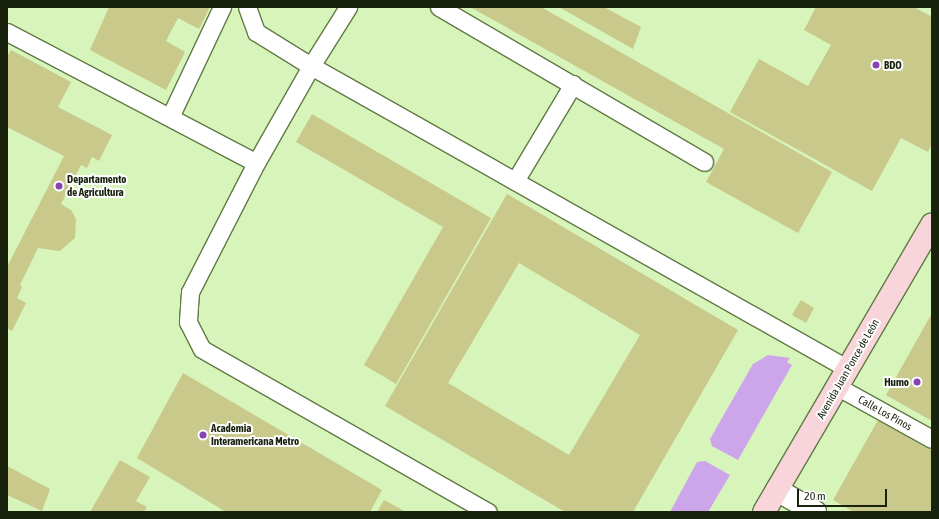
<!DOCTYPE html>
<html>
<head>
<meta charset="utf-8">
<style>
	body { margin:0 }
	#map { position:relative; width:939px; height:519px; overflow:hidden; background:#d7f4ba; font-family:"Asap Condensed",sans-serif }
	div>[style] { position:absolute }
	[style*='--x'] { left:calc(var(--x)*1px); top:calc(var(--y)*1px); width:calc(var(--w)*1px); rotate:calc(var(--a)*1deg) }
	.green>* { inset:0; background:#cca5ea }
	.building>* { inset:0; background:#c8c98b }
	.roads { filter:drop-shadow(1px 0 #617a45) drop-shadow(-1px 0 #617a45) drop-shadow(0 1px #617a45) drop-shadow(0 -1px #617a45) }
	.lane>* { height:17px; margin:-8.5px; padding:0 8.5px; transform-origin:8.5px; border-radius:8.5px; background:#fff }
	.street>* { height:22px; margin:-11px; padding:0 11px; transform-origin:11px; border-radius:11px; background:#fff }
	.primary>* { height:22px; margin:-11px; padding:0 11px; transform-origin:11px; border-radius:11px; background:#f8d5da }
	.dots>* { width:11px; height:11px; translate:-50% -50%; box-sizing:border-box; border:2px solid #fff; border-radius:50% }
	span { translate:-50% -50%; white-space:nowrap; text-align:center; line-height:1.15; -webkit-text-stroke:4px #fff; paint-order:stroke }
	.poi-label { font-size:11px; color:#18220d; font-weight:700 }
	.left { translate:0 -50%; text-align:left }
	.right { translate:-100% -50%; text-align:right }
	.street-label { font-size:11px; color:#18220d }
	.frame { position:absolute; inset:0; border:8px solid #18220d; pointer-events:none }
	.scale { position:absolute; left:797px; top:489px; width:90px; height:18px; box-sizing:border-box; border:2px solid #18220d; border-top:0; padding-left:5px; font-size:12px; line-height:14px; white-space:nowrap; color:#18220d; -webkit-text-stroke:3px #fff; paint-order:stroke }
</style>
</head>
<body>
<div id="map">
	<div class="green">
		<div style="clip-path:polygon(768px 355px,790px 358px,787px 362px,792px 365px,738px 460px,712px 446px,710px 439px,753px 364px)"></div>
		<div style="clip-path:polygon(705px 461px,730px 475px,708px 512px,670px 512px,697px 462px)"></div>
	</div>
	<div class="building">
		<div style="clip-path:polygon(109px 7px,210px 7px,199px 29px,178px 18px,166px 41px,185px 52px,166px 90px,90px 50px)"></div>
		<div style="clip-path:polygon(470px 7px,541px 7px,832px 172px,798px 233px,706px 182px,724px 149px)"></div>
		<div style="clip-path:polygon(559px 7px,604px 7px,641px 27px,633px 49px)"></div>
		<div style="clip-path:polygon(816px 7px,914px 7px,932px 17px,932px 144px,928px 152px,901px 138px,872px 191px,730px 112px,759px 59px,808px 86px,831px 45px,804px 30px)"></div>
		<div style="clip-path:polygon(11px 50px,71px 82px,58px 107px,112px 135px,99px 161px,92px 157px,87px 168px,81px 165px,61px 204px,71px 210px,76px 219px,75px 238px,60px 251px,38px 248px,20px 285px,22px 287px,17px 298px,26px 303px,12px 331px,7px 328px,7px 267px,64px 156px,7px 127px,7px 57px)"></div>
		<div style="clip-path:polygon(312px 114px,491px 218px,396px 384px,364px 365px,443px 227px,296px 142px)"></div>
		<div style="clip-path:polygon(evenodd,507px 194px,738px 330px,633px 512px,565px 512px,385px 406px,507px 194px,519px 263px,640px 335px,569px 455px,448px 383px,519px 263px)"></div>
		<div style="clip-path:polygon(801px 300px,814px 308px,806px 323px,792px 315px)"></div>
		<div style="clip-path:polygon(932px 313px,932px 421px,886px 395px)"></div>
		<div style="clip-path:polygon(183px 373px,382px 490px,370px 512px,226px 512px,137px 458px)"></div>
		<div style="clip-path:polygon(878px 420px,932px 451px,932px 512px,854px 512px,833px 500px)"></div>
		<div style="clip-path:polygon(120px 460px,150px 477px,136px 501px,147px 507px,144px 512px,90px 512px)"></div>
		<div style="clip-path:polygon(7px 466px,50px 489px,42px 511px,7px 495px)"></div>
		<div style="clip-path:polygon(384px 500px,406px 512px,377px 512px)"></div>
	</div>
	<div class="roads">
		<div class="lane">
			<div style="--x:247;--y:7;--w:27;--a:70"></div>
			<div style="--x:256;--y:32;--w:65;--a:31.7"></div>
			<div style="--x:311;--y:66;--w:70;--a:-57.9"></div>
			<div style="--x:439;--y:7;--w:307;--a:30.3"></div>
			<div style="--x:7;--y:32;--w:281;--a:27.7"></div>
			<div style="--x:256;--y:163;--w:145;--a:117.1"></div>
			<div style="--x:190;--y:292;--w:30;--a:94"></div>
			<div style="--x:188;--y:322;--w:30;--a:63"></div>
			<div style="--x:202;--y:349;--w:329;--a:29.7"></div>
			<div style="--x:170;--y:117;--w:122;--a:-64.7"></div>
			<div style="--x:256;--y:163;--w:112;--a:-60.4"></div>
			<div style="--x:311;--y:66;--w:617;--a:29.43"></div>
			<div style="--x:515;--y:181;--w:113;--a:-59.1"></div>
			<div style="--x:838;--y:387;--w:107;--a:29"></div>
		</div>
		<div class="street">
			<div style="--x:777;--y:490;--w:44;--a:30.1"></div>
		</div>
		<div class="primary">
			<div style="--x:764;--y:512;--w:333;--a:-59.7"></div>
		</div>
	</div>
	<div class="dots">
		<div style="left:876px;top:65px;background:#8742b5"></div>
		<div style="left:59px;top:186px;background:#8742b5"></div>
		<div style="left:917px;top:382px;background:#8742b5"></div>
		<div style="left:203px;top:435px;background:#8742b5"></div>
	</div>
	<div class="poi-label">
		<span class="left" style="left:884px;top:65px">BDO</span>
		<span class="left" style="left:67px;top:186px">Departamento<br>de Agricultura</span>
		<span class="right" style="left:909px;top:382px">Humo</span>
		<span class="left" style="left:211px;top:435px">Academia<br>Interamericana Metro</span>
	</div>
	<div class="street-label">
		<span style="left:848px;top:369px;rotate:-60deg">Avenida Juan Ponce de León</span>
		<span style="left:885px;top:413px;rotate:29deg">Calle Los Pinos</span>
	</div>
	<div class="frame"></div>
	<div class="scale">20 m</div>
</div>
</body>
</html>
